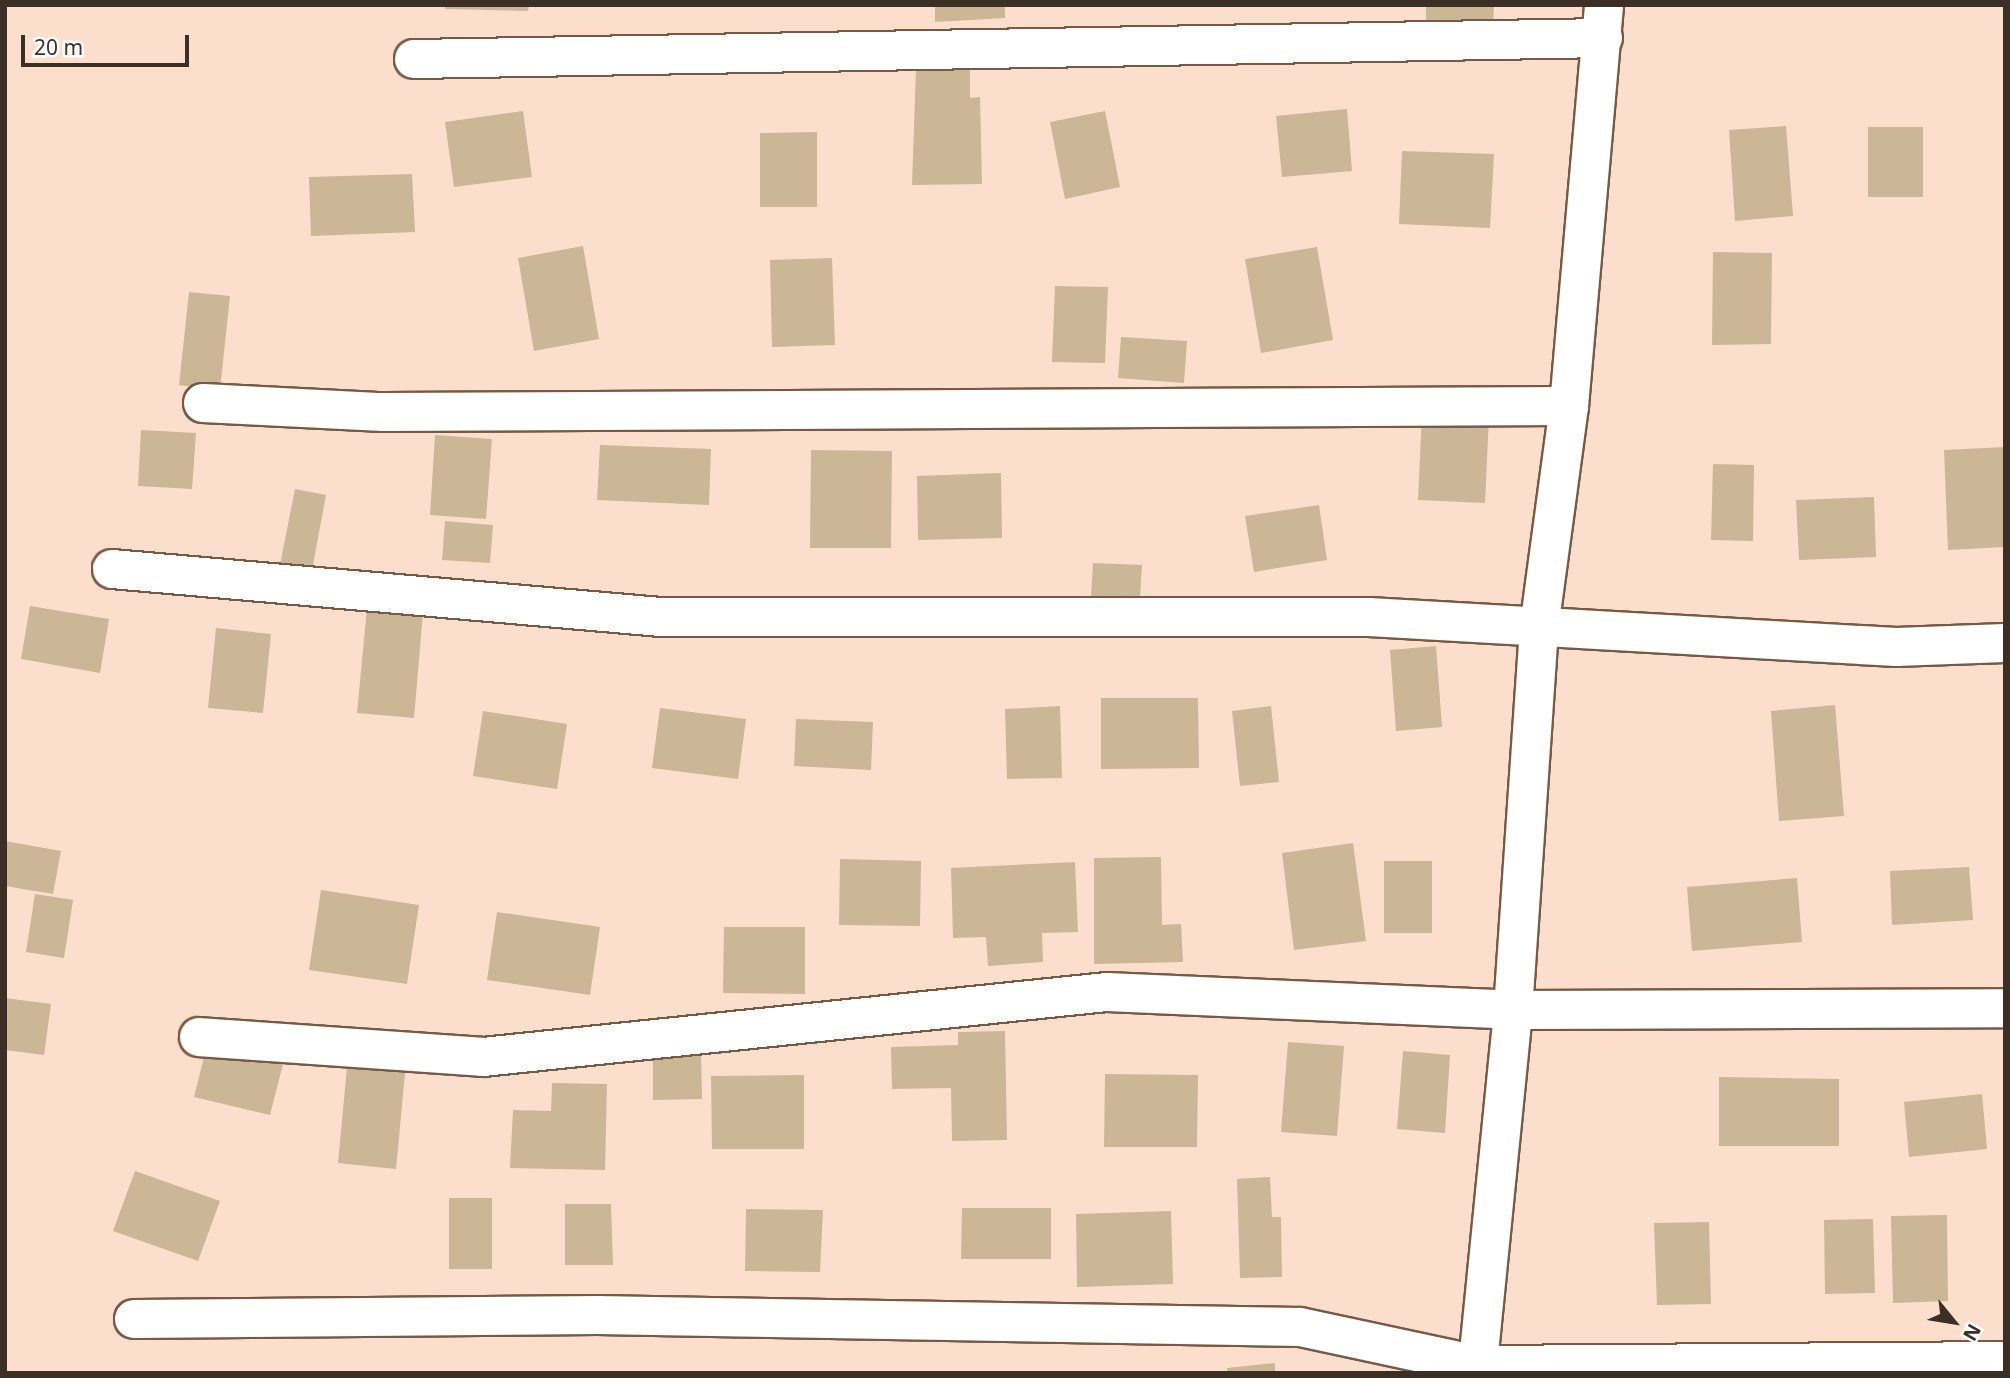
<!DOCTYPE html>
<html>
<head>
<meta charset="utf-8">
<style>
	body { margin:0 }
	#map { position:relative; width:2010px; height:1378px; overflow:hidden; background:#fbdfcc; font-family:"Noto Sans",sans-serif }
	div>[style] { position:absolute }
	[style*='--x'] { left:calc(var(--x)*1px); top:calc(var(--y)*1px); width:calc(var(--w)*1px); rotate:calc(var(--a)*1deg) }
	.building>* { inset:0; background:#cbb696 }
	.roads { filter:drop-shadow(2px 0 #775a45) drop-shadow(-2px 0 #775a45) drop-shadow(0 2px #775a45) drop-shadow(0 -2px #775a45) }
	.minor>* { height:38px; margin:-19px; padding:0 19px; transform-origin:19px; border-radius:19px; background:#fff }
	span { translate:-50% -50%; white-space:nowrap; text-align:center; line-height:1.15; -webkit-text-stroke:7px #fff; paint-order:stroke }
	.frame { position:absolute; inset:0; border:7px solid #3c2f25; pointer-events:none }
	.north { position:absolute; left:1919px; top:1287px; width:70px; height:70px; -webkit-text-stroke:5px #fff; paint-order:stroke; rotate:120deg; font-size:19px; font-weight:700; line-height:28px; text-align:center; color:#3c2f25 }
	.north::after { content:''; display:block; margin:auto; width:24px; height:32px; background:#3c2f25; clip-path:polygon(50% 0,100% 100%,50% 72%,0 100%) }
	.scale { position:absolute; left:21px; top:35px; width:168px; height:32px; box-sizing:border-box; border:4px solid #3c2f25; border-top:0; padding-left:9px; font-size:21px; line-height:24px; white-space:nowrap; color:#3c2f25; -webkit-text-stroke:5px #fff; paint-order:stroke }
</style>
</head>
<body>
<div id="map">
	<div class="building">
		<div style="clip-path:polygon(445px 5px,529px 5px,528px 11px,445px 9px)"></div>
		<div style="clip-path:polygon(935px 5px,1005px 5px,1005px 18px,935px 22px)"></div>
		<div style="clip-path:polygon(1426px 5px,1494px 5px,1493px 27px,1426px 24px)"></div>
		<div style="clip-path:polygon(916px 68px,970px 68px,970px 98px,980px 97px,982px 184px,912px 185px)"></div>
		<div style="clip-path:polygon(1347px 109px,1352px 171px,1282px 177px,1276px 116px)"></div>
		<div style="clip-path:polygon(523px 111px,532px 177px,454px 187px,445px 122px)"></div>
		<div style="clip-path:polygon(1105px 111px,1120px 187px,1065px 199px,1050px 122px)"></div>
		<div style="clip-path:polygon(1786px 126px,1793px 216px,1735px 221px,1729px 130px)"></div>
		<div style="clip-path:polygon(1868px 127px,1923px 127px,1923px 197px,1868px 197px)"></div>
		<div style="clip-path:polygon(817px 132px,817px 207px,760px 207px,760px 133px)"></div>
		<div style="clip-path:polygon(1402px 151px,1494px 154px,1490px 228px,1399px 224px)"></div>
		<div style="clip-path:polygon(412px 174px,415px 232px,311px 236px,309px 177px)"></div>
		<div style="clip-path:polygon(583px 246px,599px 339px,534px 351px,518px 258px)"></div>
		<div style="clip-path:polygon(1317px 247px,1333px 340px,1261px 353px,1245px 259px)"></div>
		<div style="clip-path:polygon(1713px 252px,1772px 253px,1771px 344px,1712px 345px)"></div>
		<div style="clip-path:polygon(832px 258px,835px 345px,772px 347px,770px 260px)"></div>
		<div style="clip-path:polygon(1055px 286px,1108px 287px,1105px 363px,1052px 362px)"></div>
		<div style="clip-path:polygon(189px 292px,230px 296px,220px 390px,179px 385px)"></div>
		<div style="clip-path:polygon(1121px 337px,1187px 341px,1184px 383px,1118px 378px)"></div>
		<div style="clip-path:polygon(1422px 413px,1489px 416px,1485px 503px,1418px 500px)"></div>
		<div style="clip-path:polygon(141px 430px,196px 433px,192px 489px,138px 486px)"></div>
		<div style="clip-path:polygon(435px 435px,492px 439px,486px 519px,430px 515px)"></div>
		<div style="clip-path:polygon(600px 445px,711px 449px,709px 505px,597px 500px)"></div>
		<div style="clip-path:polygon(2005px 447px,2005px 547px,1948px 550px,1944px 450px)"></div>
		<div style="clip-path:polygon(811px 450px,892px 451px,891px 548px,810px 548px)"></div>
		<div style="clip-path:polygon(1713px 464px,1754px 465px,1753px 541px,1711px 540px)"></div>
		<div style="clip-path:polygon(1001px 473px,1002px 538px,918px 540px,917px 476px)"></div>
		<div style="clip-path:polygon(295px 489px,326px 495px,311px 576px,279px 570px)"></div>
		<div style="clip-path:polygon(1874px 497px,1876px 557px,1799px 560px,1796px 500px)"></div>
		<div style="clip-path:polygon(1319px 505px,1327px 560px,1254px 572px,1245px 516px)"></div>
		<div style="clip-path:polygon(445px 521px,493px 525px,490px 563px,442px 560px)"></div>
		<div style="clip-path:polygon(1093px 563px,1142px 565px,1140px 598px,1091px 597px)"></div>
		<div style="clip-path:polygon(30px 606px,109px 619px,100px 673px,21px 659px)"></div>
		<div style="clip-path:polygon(367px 608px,423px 613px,414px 718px,357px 713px)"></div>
		<div style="clip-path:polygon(216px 628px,271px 634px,263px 713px,208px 708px)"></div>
		<div style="clip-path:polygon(1436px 646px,1442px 727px,1396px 731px,1390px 650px)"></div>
		<div style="clip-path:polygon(1101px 698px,1198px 698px,1199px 768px,1101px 769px)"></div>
		<div style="clip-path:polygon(1835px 705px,1844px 816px,1779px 821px,1771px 711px)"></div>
		<div style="clip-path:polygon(1060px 706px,1062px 778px,1007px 779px,1005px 709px)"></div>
		<div style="clip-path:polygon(1271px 706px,1279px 782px,1240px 786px,1232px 711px)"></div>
		<div style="clip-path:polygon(660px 708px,746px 719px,738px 779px,652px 768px)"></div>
		<div style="clip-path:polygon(483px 711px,567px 724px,557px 789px,473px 776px)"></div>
		<div style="clip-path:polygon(796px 719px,873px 722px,871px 770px,794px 766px)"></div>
		<div style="clip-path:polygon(5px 841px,61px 851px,53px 894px,5px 886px)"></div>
		<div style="clip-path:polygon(1353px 843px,1366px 941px,1294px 950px,1282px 853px)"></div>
		<div style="clip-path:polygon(1161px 857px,1162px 925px,1181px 924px,1183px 962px,1094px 964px,1094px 858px)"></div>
		<div style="clip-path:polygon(840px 859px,921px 861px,920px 926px,839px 925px)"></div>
		<div style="clip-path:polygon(1384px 861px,1432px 861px,1432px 933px,1384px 933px)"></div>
		<div style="clip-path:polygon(1075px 862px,1078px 932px,1042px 933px,1043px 962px,988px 966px,986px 937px,953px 938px,951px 868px)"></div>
		<div style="clip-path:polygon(1969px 867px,1973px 920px,1892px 925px,1890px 871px)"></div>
		<div style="clip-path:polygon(1797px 878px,1802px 942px,1692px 951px,1687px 887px)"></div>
		<div style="clip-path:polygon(321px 890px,419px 905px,407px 984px,309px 970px)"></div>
		<div style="clip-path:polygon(35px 894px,73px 900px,64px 958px,26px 952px)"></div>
		<div style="clip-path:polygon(497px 912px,600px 927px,590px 995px,487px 980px)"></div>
		<div style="clip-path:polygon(724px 927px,805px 927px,805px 994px,723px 993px)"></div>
		<div style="clip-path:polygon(5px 998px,51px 1004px,44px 1055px,5px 1050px)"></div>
		<div style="clip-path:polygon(1005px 1031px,1007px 1140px,952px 1141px,951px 1088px,892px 1089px,891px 1047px,958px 1045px,958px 1032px)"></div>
		<div style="clip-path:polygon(1288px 1042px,1344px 1046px,1337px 1136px,1281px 1132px)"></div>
		<div style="clip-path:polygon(207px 1045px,283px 1064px,270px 1115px,194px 1097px)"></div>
		<div style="clip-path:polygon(653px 1050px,701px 1050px,702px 1099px,653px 1100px)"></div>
		<div style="clip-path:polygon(1403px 1051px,1450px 1055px,1445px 1133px,1397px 1129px)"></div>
		<div style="clip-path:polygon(347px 1067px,405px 1073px,396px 1169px,338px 1163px)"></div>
		<div style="clip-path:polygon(1105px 1074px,1198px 1075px,1197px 1147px,1104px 1147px)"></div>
		<div style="clip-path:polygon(804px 1075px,804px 1149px,712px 1149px,711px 1076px)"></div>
		<div style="clip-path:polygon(1719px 1077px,1839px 1079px,1839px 1146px,1719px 1146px)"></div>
		<div style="clip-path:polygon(552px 1083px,607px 1084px,605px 1170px,510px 1168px,513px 1110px,551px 1111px)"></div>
		<div style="clip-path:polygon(1982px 1094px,1987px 1149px,1909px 1157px,1904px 1102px)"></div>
		<div style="clip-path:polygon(135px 1171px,220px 1201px,198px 1261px,113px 1231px)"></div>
		<div style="clip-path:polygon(1270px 1177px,1272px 1217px,1281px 1217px,1282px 1277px,1240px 1278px,1237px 1179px)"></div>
		<div style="clip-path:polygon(449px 1198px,492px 1198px,492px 1269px,449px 1269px)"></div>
		<div style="clip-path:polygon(565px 1204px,611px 1204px,613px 1265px,565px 1265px)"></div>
		<div style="clip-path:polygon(962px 1208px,1051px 1208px,1051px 1259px,961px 1259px)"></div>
		<div style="clip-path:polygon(746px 1209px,823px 1210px,820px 1272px,745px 1271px)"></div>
		<div style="clip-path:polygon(1171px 1211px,1173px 1284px,1077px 1287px,1076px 1214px)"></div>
		<div style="clip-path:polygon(1947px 1215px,1948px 1301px,1893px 1303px,1891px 1216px)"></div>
		<div style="clip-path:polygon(1873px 1219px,1875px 1293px,1825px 1294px,1824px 1220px)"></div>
		<div style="clip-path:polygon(1709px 1222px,1711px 1304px,1657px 1305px,1654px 1223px)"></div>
		<div style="clip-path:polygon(1275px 1363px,1275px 1373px,1227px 1373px,1227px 1368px)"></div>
	</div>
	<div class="roads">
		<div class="minor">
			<div style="--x:414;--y:59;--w:1189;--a:-1.01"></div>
			<div style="--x:203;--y:403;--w:180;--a:2.9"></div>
			<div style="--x:383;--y:412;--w:1186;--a:-0.29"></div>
			<div style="--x:112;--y:569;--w:551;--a:5"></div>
			<div style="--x:661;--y:617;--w:708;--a:0"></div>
			<div style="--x:1369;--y:617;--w:528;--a:3.26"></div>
			<div style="--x:1896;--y:647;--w:109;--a:-2.1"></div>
			<div style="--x:199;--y:1037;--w:285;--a:4"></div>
			<div style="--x:483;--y:1057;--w:627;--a:-5.95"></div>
			<div style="--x:1107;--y:992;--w:406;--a:2.5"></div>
			<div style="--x:1513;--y:1010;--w:492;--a:-0.2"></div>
			<div style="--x:134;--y:1319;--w:463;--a:-0.5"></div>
			<div style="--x:597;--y:1315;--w:703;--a:0.98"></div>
			<div style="--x:1300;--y:1327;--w:182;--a:12.1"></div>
			<div style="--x:1478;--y:1365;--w:527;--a:-0.43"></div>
			<div style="--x:1477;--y:1373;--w:365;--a:-84.3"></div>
			<div style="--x:1513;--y:1010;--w:383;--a:-86.1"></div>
			<div style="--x:1539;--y:628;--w:224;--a:-82.3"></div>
			<div style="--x:1569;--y:406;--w:403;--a:-85"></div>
		</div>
	</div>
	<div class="frame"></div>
	<div class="north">N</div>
	<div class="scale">20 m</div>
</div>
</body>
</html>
